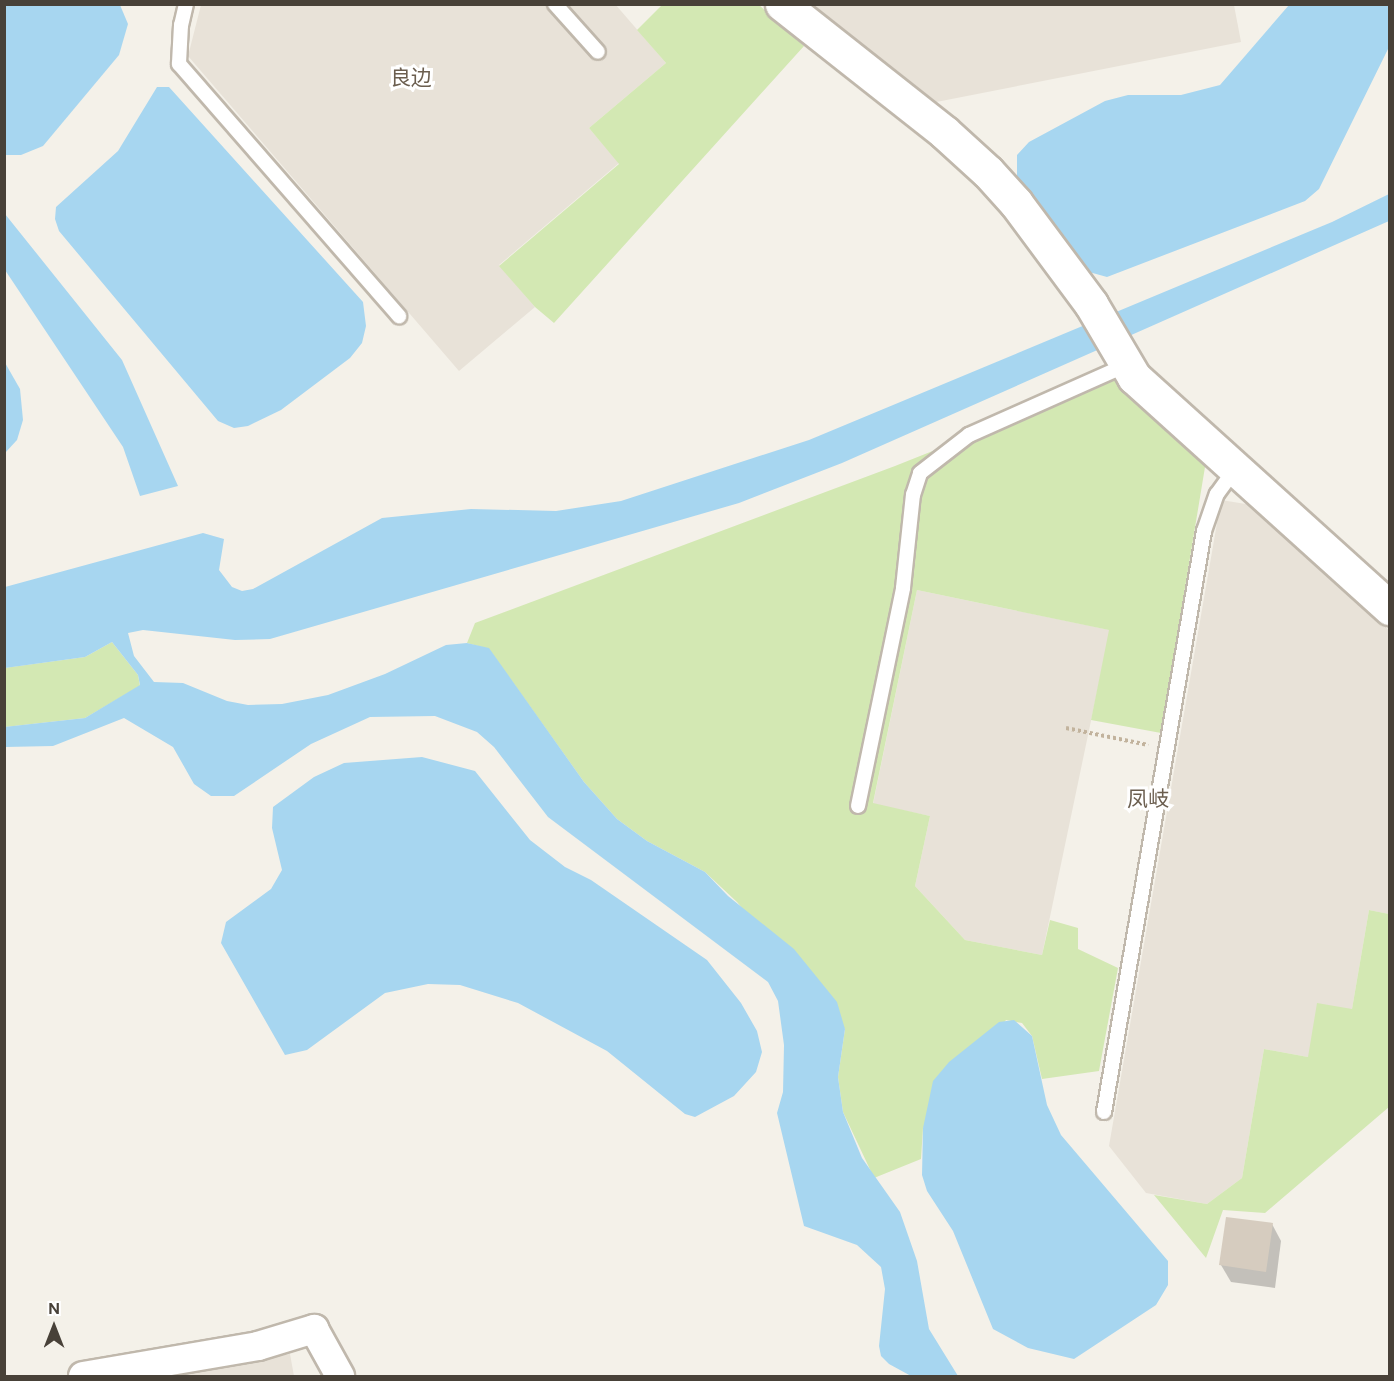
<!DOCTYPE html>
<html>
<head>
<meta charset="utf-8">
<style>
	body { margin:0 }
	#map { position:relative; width:1394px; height:1381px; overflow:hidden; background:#f4f1e9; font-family:"DM Sans","Noto Sans SC",sans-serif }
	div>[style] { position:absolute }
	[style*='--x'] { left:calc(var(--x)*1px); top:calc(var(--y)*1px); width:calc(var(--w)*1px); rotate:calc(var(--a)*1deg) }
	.residential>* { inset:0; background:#e8e2d8 }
	.green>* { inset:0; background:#d3e8b3 }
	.water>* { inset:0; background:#a7d6f0 }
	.shadow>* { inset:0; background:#0003 }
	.building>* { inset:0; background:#d6ccbf }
	.path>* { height:4px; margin-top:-2px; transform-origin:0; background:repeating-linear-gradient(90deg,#c2b39d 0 3px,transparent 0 6px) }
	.roads { filter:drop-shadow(2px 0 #c0b8ac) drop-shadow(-2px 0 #c0b8ac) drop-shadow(0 2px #c0b8ac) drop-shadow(0 -2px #c0b8ac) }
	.service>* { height:14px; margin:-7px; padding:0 7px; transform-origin:7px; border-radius:7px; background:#fff }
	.minor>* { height:28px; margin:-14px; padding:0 14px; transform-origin:14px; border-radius:14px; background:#fff }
	.tertiary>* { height:33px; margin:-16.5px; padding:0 16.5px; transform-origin:16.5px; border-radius:16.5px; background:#fff }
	span { translate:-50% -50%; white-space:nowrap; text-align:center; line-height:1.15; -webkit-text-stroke:6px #fff; paint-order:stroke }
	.quarter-label { font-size:21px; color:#6b5e4f }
	.frame { position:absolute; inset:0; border:6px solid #484138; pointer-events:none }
	.north { position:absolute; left:24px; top:1297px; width:60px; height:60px; -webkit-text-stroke:4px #fff; paint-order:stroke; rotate:0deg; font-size:16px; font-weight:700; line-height:24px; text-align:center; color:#484138 }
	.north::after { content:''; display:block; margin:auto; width:21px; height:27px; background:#484138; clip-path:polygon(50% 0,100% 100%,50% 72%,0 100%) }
</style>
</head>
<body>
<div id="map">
	<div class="residential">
		<div style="clip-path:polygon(615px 4px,666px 63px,589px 128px,619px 163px,499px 265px,535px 307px,459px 371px,188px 56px,201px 5px)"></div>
		<div style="clip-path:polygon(802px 5px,1234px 5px,1241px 42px,921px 105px)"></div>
		<div style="clip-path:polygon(1221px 500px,1258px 506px,1389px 630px,1389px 914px,1369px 910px,1352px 1009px,1308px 1057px,1264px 1049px,1242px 1178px,1207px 1204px,1146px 1193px,1109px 1146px)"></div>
		<div style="clip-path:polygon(917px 590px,1110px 630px,1042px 955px,965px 940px,915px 886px,930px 816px,873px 804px)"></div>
		<div style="clip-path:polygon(290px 1354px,294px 1376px,169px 1376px)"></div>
	</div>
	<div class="green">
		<div style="clip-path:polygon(662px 5px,759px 5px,804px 46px,554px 323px,535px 307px,499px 266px,619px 164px,589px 128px,666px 63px,637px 30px)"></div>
		<div style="clip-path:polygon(1118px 377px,1206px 461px,1161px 733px,1091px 720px,1109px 630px,917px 590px,873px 803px,930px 816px,915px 886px,965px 940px,1042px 955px,1050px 920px,1078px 928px,1078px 949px,1118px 968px,1099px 1071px,1042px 1079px,1032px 1036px,1022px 1023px,1006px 1020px,923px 1128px,921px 1159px,874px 1178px,843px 1112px,838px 1077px,845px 1029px,737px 902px,705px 872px,647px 841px,617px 819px,584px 782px,489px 649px,467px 643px,475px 623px,895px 466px)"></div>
		<div style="clip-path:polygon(112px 642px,138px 675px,140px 686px,85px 718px,5px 727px,4px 668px,85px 657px)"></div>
		<div style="clip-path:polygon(1369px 910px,1389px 914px,1389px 1107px,1265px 1213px,1223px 1210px,1206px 1258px,1154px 1195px,1207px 1204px,1242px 1178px,1264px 1049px,1308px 1057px,1317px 1003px,1352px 1009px)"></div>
	</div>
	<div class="water">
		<div style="clip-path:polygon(4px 5px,120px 5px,128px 24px,119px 55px,43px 146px,21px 155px,5px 155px)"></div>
		<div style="clip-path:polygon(1289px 5px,1389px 5px,1389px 47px,1319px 189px,1305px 201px,1107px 277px,1089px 272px,1017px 177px,1017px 155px,1029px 142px,1105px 101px,1128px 95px,1181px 95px,1220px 85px)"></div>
		<div style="clip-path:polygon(157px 87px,169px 87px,363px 302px,366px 326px,362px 343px,350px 358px,281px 410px,248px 426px,234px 428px,218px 421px,59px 231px,55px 219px,56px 207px,118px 151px)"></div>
		<div style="clip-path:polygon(1389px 194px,1389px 221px,842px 463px,739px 503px,270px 639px,235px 640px,143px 630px,128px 633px,134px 656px,154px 682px,183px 683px,227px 701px,248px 705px,282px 704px,328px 695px,385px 674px,446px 645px,467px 643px,489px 648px,584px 782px,617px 819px,647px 841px,705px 872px,728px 896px,794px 949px,837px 1002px,845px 1029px,838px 1077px,843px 1112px,862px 1158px,900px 1212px,917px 1261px,929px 1329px,958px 1376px,911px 1376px,889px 1364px,881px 1356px,879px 1346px,885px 1289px,881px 1267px,857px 1245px,804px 1226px,777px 1113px,783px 1092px,784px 1045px,778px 1001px,768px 982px,548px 817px,494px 747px,477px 732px,435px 716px,370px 717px,311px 744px,234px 796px,211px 796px,194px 784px,173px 747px,124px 718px,53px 746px,5px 747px,4px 727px,85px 718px,140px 685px,138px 675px,112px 642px,85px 657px,5px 668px,5px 587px,203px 533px,224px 539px,219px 570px,232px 587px,242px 591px,253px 589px,382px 518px,471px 509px,556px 511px,621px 501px,809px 440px,1332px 222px)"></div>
		<div style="clip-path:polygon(5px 214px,122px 360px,178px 486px,140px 496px,123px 447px,5px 270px)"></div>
		<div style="clip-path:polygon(4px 361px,20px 389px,23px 420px,17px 440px,5px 453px)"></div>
		<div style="clip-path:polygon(422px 757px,475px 771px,530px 840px,565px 867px,591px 880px,707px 960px,741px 1003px,757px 1031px,762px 1052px,756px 1072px,734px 1096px,695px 1117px,685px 1114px,607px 1051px,518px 1003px,460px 985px,428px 984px,385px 993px,307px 1050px,285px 1055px,221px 943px,226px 922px,271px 889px,282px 870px,272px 828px,273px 807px,314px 777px,344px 763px)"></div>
		<div style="clip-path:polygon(1014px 1020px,1032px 1036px,1047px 1105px,1061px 1135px,1168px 1261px,1168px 1285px,1156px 1305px,1074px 1359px,1028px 1348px,993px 1329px,953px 1231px,927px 1191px,922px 1175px,923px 1128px,933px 1081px,949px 1062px,999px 1022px)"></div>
	</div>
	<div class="shadow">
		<div style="clip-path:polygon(1272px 1224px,1281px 1241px,1275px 1288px,1231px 1282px,1221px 1265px)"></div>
	</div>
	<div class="building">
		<div style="clip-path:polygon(1226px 1217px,1273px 1223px,1266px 1272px,1219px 1265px)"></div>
	</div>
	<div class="path">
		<div style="--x:1066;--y:728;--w:84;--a:11.7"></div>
	</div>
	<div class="roads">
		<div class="service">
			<div style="--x:186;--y:4;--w:22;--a:103"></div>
			<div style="--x:181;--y:25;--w:39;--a:93"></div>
			<div style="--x:179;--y:64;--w:335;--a:48.9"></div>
			<div style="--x:555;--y:4;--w:64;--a:48.1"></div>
			<div style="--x:858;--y:806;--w:223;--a:-78.3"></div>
			<div style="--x:903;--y:588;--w:94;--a:-83.9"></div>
			<div style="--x:913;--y:495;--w:23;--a:-72"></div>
			<div style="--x:920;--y:473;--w:62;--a:-37.8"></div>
			<div style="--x:969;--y:435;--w:172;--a:-24"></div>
			<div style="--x:1104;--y:1112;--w:590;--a:-80.23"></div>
			<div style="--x:1204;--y:531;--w:39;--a:-71"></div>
			<div style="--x:1217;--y:494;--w:32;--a:-54"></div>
		</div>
		<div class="minor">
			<div style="--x:83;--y:1376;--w:178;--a:-9.7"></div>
			<div style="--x:258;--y:1346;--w:59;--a:-16.9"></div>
			<div style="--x:314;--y:1329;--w:54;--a:61"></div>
		</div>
		<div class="tertiary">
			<div style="--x:782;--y:4;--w:206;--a:38.3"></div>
			<div style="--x:944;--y:132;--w:59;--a:42.3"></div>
			<div style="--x:988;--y:172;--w:42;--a:47.9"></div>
			<div style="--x:1016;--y:203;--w:126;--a:53.4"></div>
			<div style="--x:1091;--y:304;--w:85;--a:59.5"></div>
			<div style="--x:1134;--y:377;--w:345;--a:42.1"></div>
		</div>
	</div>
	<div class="quarter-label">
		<span style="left:411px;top:78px">良边</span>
		<span style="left:1148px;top:799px">凤岐</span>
	</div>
	<div class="frame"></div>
	<div class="north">N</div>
</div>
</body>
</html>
